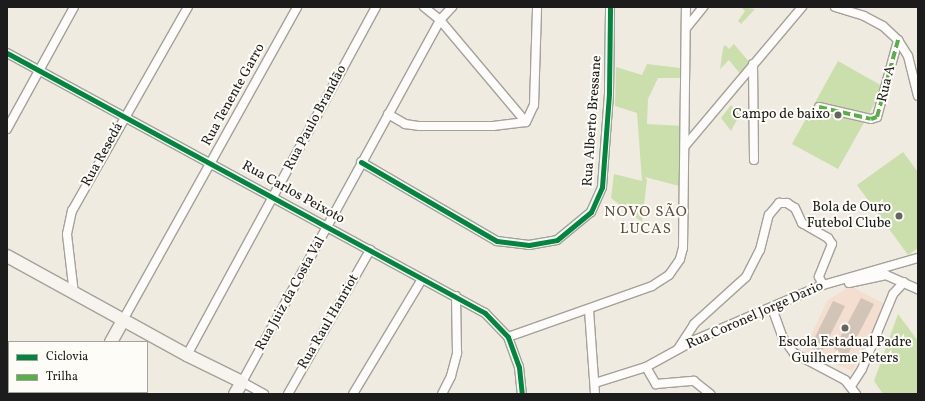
<!DOCTYPE html>
<html>
<head>
<meta charset="utf-8">
<style>
	body { margin:0 }
	#map { position:relative; width:925px; height:401px; overflow:hidden; background:#f0ebe0; font-family:Vollkorn,serif }
	div>[style] { position:absolute }
	[style*='--x'] { left:calc(var(--x)*1px); top:calc(var(--y)*1px); width:calc(var(--w)*1px); rotate:calc(var(--a)*1deg) }
	.built>* { inset:0; background:#f3ded0 }
	.green>* { inset:0; background:#cbdfac }
	.building>* { inset:0; background:#d2c4b6 }
	.roads { filter:drop-shadow(1px 0 #a4a19a) drop-shadow(-1px 0 #a4a19a) drop-shadow(0 1px #a4a19a) drop-shadow(0 -1px #a4a19a) }
	.street>* { height:8px; margin:-4px; padding:0 4px; transform-origin:4px; border-radius:4px; background:#fdfcfa }
	.secondary>* { height:12px; margin:-6px; padding:0 6px; transform-origin:6px; border-radius:6px; background:#f7f4f0 }
	.quiet>* { height:4px; margin-top:-2px; transform-origin:0; background:repeating-linear-gradient(90deg,#55b145 0 8px,transparent 0 12px) }
	.cycleway>* { height:5px; margin:-2.5px; padding:0 2.5px; transform-origin:2.5px; border-radius:2.5px; background:#00873e }
	.dots>* { width:11px; height:11px; translate:-50% -50%; box-sizing:border-box; border:2px solid #fdfcf7; border-radius:50% }
	span { translate:-50% -50%; white-space:nowrap; text-align:center; line-height:1.15; -webkit-text-stroke:4px #fdfcf7; paint-order:stroke }
	.street-label { font-size:14px; color:#1c1c1c }
	.poi-label { font-size:14px; color:#1c1c1c }
	.right { translate:-100% -50%; text-align:right }
	.neighbourhood-label { font-size:15px; color:#5f4b3a; letter-spacing:1px }
	.frame { position:absolute; inset:0; border:8px solid #1c1c1c; pointer-events:none }
	.legend { position:absolute; left:8px; top:341px; width:140px; height:52px; box-sizing:border-box; background:#fdfcf7; border:1px solid #a3a29f; margin:0; padding:5px 7px; list-style:none; font-size:12px; color:#1c1c1c }
	.legend li { display:flex; align-items:center; gap:8px; height:20px }
	.legend b { width:20px; border:1px solid #a3a29f }
</style>
</head>
<body>
<div id="map">
	<div class="built">
		<div style="clip-path:polygon(850px 286px,887px 305px,852px 371px,804px 351px,827px 301px)"></div>
	</div>
	<div class="green">
		<div style="clip-path:polygon(741px 7px,755px 9px,741px 24px,738px 21px,745px 11px)"></div>
		<div style="clip-path:polygon(734px 44px,750px 63px,741px 75px,729px 60px,720px 69px,723px 48px,725px 45px,729px 49px)"></div>
		<div style="clip-path:polygon(838px 61px,884px 87px,838px 169px,792px 144px)"></div>
		<div style="clip-path:polygon(647px 64px,680px 68px,680px 78px,658px 78px,648px 99px,647px 124px,684px 126px,683px 187px,645px 177px,647px 180px,642px 222px,611px 198px,614px 174px,642px 181px,637px 113px,615px 106px,616px 67px,642px 75px)"></div>
		<div style="clip-path:polygon(731px 105px,740px 114px,731px 131px,721px 118px)"></div>
		<div style="clip-path:polygon(903px 152px,918px 172px,918px 248px,908px 255px,857px 185px)"></div>
		<div style="clip-path:polygon(898px 314px,918px 341px,918px 394px,883px 394px,874px 381px)"></div>
	</div>
	<div class="building">
		<div style="clip-path:polygon(861px 298px,874px 304px,847px 356px,834px 349px)"></div>
		<div style="clip-path:polygon(833px 301px,845px 306px,821px 353px,810px 347px)"></div>
	</div>
	<div class="roads">
		<div class="street">
			<div style="--x:424;--y:7;--w:21;--a:39"></div>
			<div style="--x:440;--y:20;--w:133;--a:49.9"></div>
			<div style="--x:835;--y:7;--w:30;--a:17"></div>
			<div style="--x:864;--y:16;--w:21;--a:28"></div>
			<div style="--x:883;--y:26;--w:21;--a:43"></div>
			<div style="--x:898;--y:40;--w:19;--a:58"></div>
			<div style="--x:908;--y:56;--w:41;--a:76"></div>
			<div style="--x:687;--y:27;--w:26;--a:-51"></div>
			<div style="--x:7;--y:53;--w:544;--a:28.54"></div>
			<div style="--x:485;--y:313;--w:33;--a:46"></div>
			<div style="--x:508;--y:337;--w:32;--a:70"></div>
			<div style="--x:519;--y:367;--w:27;--a:84"></div>
			<div style="--x:753;--y:64;--w:96;--a:89.4"></div>
			<div style="--x:819;--y:107;--w:53;--a:13"></div>
			<div style="--x:871;--y:119;--w:6;--a:-18"></div>
			<div style="--x:877;--y:117;--w:80;--a:-74.7"></div>
			<div style="--x:388;--y:114;--w:20;--a:30"></div>
			<div style="--x:405;--y:124;--w:15;--a:8"></div>
			<div style="--x:420;--y:126;--w:73;--a:0"></div>
			<div style="--x:493;--y:126;--w:33;--a:-7"></div>
			<div style="--x:526;--y:122;--w:19;--a:-65"></div>
			<div style="--x:534;--y:105;--w:98;--a:-88.2"></div>
			<div style="--x:7;--y:129;--w:139;--a:-61.2"></div>
			<div style="--x:685;--y:146;--w:182;--a:-49.9"></div>
			<div style="--x:361;--y:162;--w:157;--a:30.2"></div>
			<div style="--x:497;--y:241;--w:32;--a:7"></div>
			<div style="--x:529;--y:245;--w:28;--a:-10"></div>
			<div style="--x:557;--y:240;--w:44;--a:-39.5"></div>
			<div style="--x:591;--y:212;--w:27;--a:-66"></div>
			<div style="--x:602;--y:187;--w:94;--a:-85.7"></div>
			<div style="--x:609;--y:93;--w:86;--a:-89.3"></div>
			<div style="--x:849;--y:283;--w:38;--a:-12"></div>
			<div style="--x:886;--y:275;--w:35;--a:24"></div>
			<div style="--x:74;--y:294;--w:60;--a:-96.7"></div>
			<div style="--x:67;--y:234;--w:24;--a:-78"></div>
			<div style="--x:72;--y:211;--w:235;--a:-60.4"></div>
			<div style="--x:772;--y:308;--w:32;--a:70"></div>
			<div style="--x:783;--y:338;--w:19;--a:54"></div>
			<div style="--x:794;--y:353;--w:58;--a:27.9"></div>
			<div style="--x:845;--y:380;--w:18;--a:52"></div>
			<div style="--x:589;--y:310;--w:84;--a:85.9"></div>
			<div style="--x:123;--y:320;--w:358;--a:-60.9"></div>
			<div style="--x:508;--y:337;--w:153;--a:-19.5"></div>
			<div style="--x:652;--y:286;--w:20;--a:-33"></div>
			<div style="--x:669;--y:275;--w:19;--a:-55"></div>
			<div style="--x:680;--y:259;--w:11;--a:-75"></div>
			<div style="--x:683;--y:248;--w:241;--a:-89.3"></div>
			<div style="--x:678;--y:349;--w:30;--a:-57"></div>
			<div style="--x:694;--y:324;--w:70;--a:-42.1"></div>
			<div style="--x:746;--y:277;--w:30;--a:-63"></div>
			<div style="--x:760;--y:250;--w:36;--a:-76"></div>
			<div style="--x:769;--y:215;--w:16;--a:-50"></div>
			<div style="--x:779;--y:203;--w:8;--a:0"></div>
			<div style="--x:787;--y:203;--w:9;--a:32"></div>
			<div style="--x:795;--y:208;--w:17;--a:65"></div>
			<div style="--x:802;--y:223;--w:30;--a:30"></div>
			<div style="--x:828;--y:238;--w:7;--a:56"></div>
			<div style="--x:832;--y:244;--w:35;--a:112"></div>
			<div style="--x:819;--y:277;--w:9;--a:63"></div>
			<div style="--x:187;--y:355;--w:396;--a:-61.5"></div>
			<div style="--x:646;--y:367;--w:20;--a:60"></div>
			<div style="--x:656;--y:384;--w:38;--a:-5"></div>
			<div style="--x:694;--y:381;--w:21;--a:39"></div>
			<div style="--x:595;--y:383;--w:53;--a:-17.4"></div>
			<div style="--x:646;--y:367;--w:56;--a:-28.9"></div>
			<div style="--x:695;--y:340;--w:139;--a:-23.3"></div>
			<div style="--x:823;--y:285;--w:99;--a:-15.9"></div>
			<div style="--x:851;--y:386;--w:20;--a:-57"></div>
			<div style="--x:862;--y:369;--w:81;--a:-67.5"></div>
			<div style="--x:893;--y:294;--w:16;--a:-47"></div>
			<div style="--x:264;--y:394;--w:25;--a:-151"></div>
			<div style="--x:242;--y:382;--w:413;--a:-61.3"></div>
			<div style="--x:440;--y:20;--w:18;--a:-47"></div>
			<div style="--x:288;--y:394;--w:166;--a:-60.3"></div>
			<div style="--x:353;--y:394;--w:134;--a:-59"></div>
			<div style="--x:442;--y:394;--w:20;--a:-63"></div>
			<div style="--x:451;--y:376;--w:24;--a:-75"></div>
			<div style="--x:457;--y:353;--w:57;--a:-91"></div>
		</div>
		<div class="secondary">
			<div style="--x:7;--y:256;--w:205;--a:28.8"></div>
			<div style="--x:187;--y:355;--w:61;--a:26.1"></div>
			<div style="--x:242;--y:382;--w:14;--a:120"></div>
			<div style="--x:111;--y:342;--w:25;--a:-61"></div>
			<div style="--x:82;--y:394;--w:2;--a:-63"></div>
		</div>
	</div>
	<div class="quiet">
		<div style="--x:819;--y:107;--w:53;--a:13"></div>
		<div style="--x:871;--y:119;--w:6;--a:-18"></div>
		<div style="--x:877;--y:117;--w:80;--a:-74.7"></div>
	</div>
	<div class="cycleway">
		<div style="--x:7;--y:53;--w:544;--a:28.54"></div>
		<div style="--x:485;--y:313;--w:33;--a:46"></div>
		<div style="--x:508;--y:337;--w:32;--a:70"></div>
		<div style="--x:519;--y:367;--w:27;--a:84"></div>
		<div style="--x:361;--y:162;--w:157;--a:30.2"></div>
		<div style="--x:497;--y:241;--w:32;--a:7"></div>
		<div style="--x:529;--y:245;--w:28;--a:-10"></div>
		<div style="--x:557;--y:240;--w:44;--a:-39.5"></div>
		<div style="--x:591;--y:212;--w:27;--a:-66"></div>
		<div style="--x:602;--y:187;--w:94;--a:-85.7"></div>
		<div style="--x:609;--y:93;--w:86;--a:-89.3"></div>
	</div>
	<div class="dots">
		<div style="left:838px;top:115px;background:#666461"></div>
		<div style="left:899px;top:216px;background:#666461"></div>
		<div style="left:845px;top:328px;background:#666461"></div>
	</div>
	<div class="street-label">
		<span style="left:887px;top:84px;rotate:-76deg">Rua A</span>
		<span style="left:234px;top:95px;rotate:-61deg">Rua Tenente Garro</span>
		<span style="left:316px;top:118px;rotate:-62deg">Rua Paulo Brandão</span>
		<span style="left:593px;top:121px;rotate:-86deg">Rua Alberto Bressane</span>
		<span style="left:103px;top:155px;rotate:-61deg">Rua Resedá</span>
		<span style="left:293px;top:193px;rotate:29deg">Rua Carlos Peixoto</span>
		<span style="left:291px;top:294px;rotate:-61deg">Rua Juiz da Costa Val</span>
		<span style="left:755px;top:316px;rotate:-24deg">Rua Coronel Jorge Dario</span>
		<span style="left:329px;top:322px;rotate:-60deg">Rua Raul Hanriot</span>
	</div>
	<div class="poi-label">
		<span class="right" style="left:830px;top:115px">Campo de baixo</span>
		<span class="right" style="left:891px;top:216px">Bola de Ouro<br>Futebol Clube</span>
		<span style="left:845px;top:351px">Escola Estadual Padre<br>Guilherme Peters</span>
	</div>
	<div class="neighbourhood-label">
		<span style="left:646px;top:221px">NOVO SÃO<br>LUCAS</span>
	</div>
	<div class="frame"></div>
	<ul class="legend">
	<li><b style="height:5px;background:#00873e"></b>Ciclovia</li>
	<li><b style="height:5px;background:#55b145"></b>Trilha</li>
	</ul>
</div>
</body>
</html>
